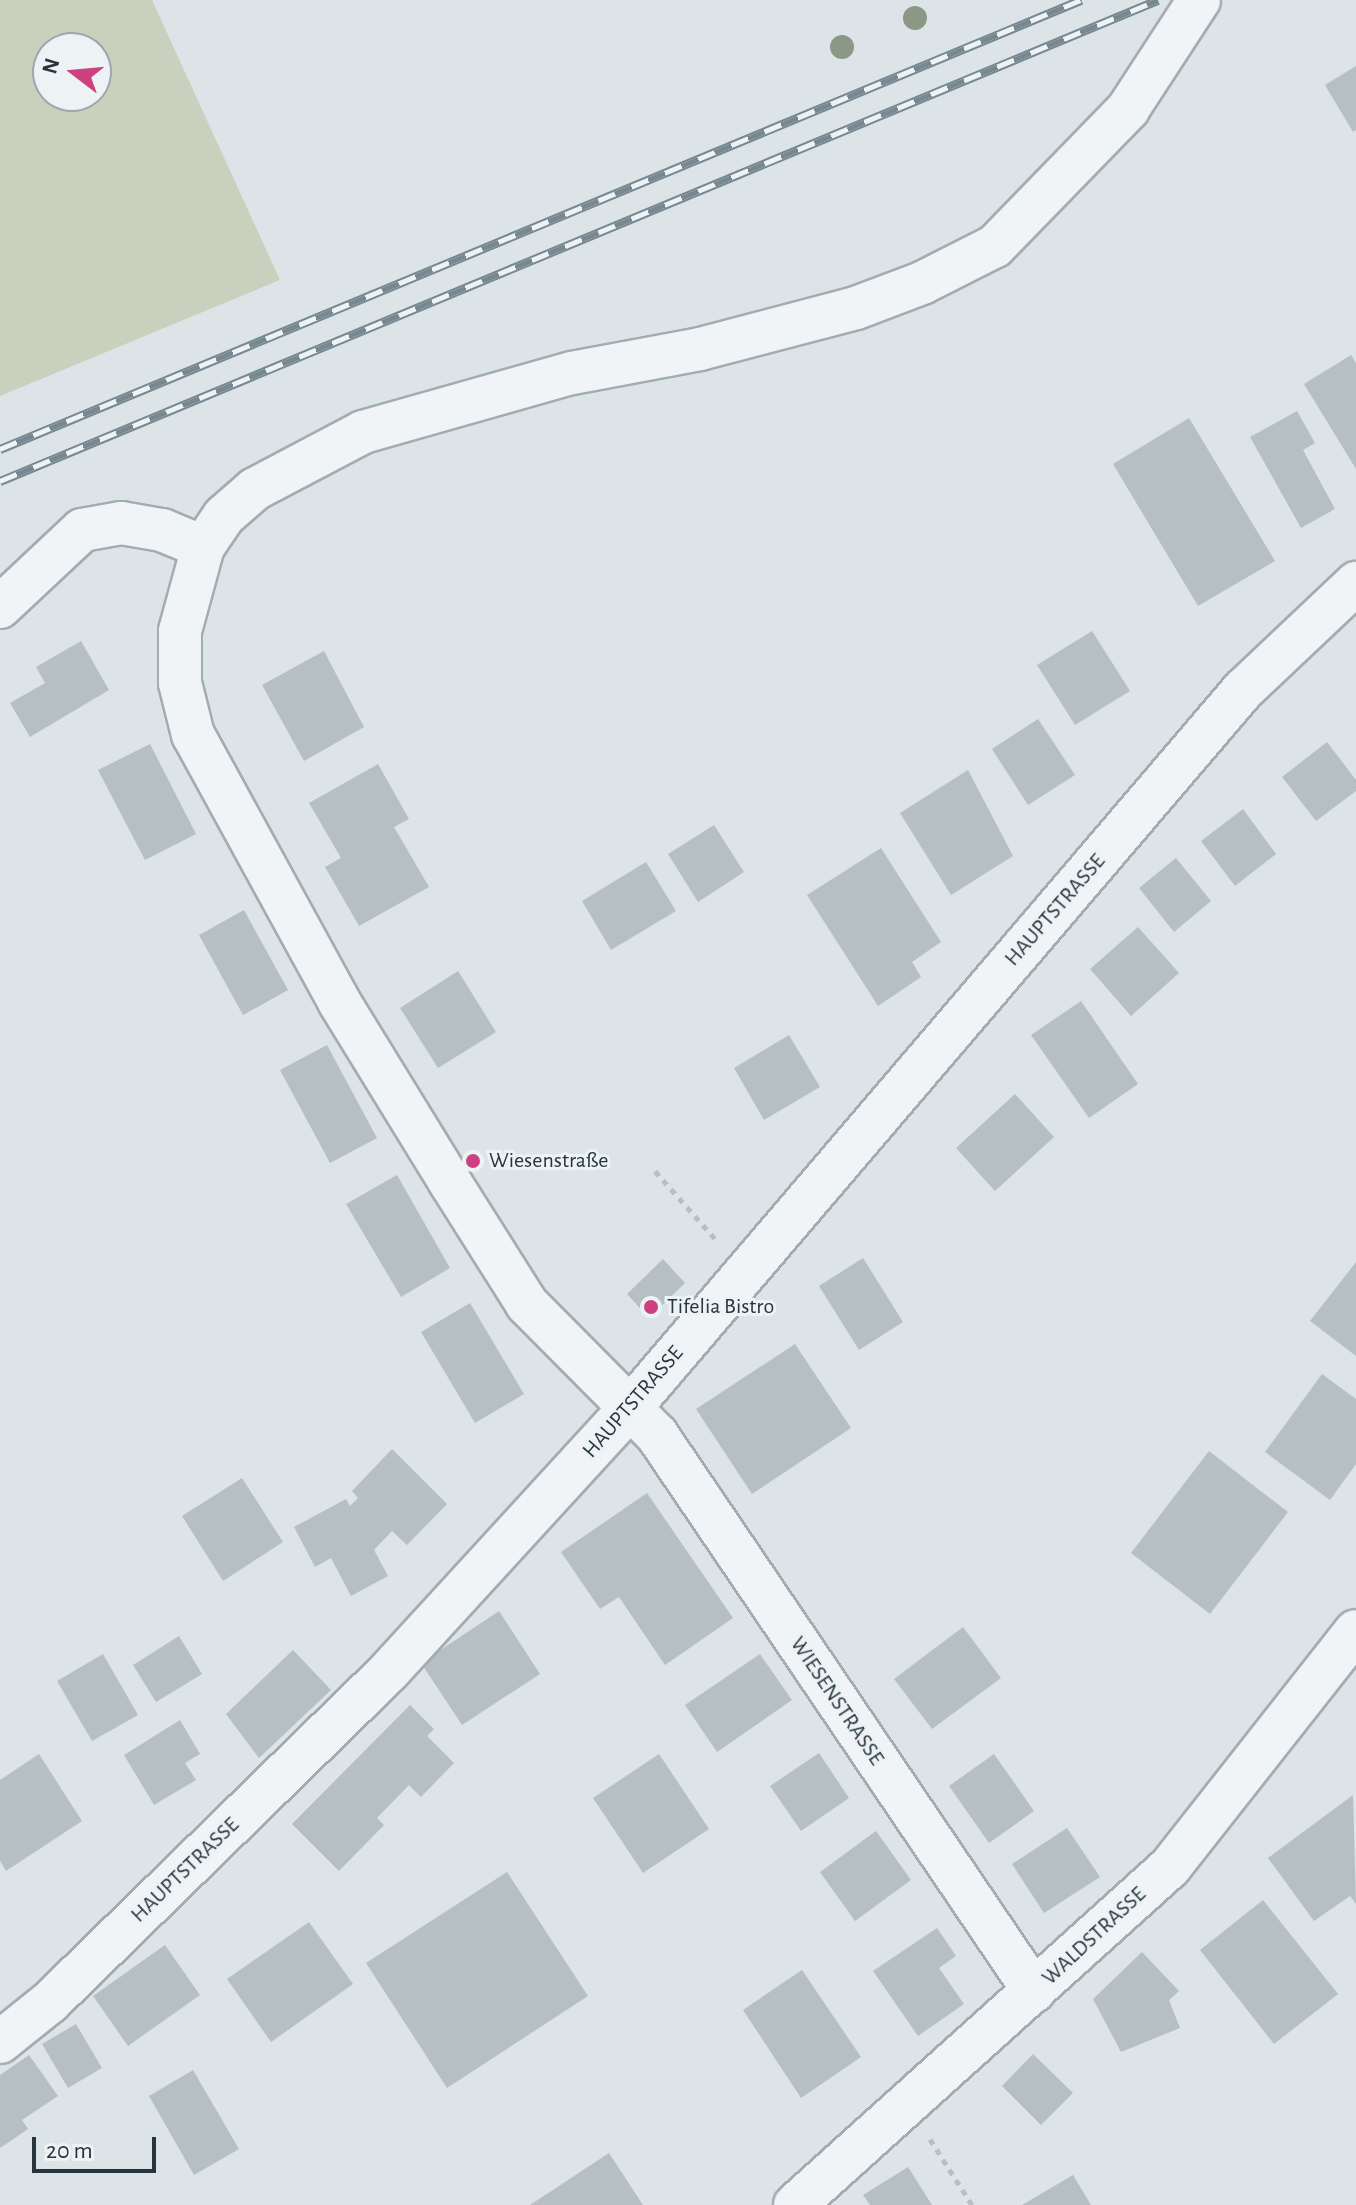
<!DOCTYPE html>
<html>
<head>
<meta charset="utf-8">
<style>
	body { margin:0 }
	#map { position:relative; width:1356px; height:2205px; overflow:hidden; background:#dde4e7; font-family:"Alegreya Sans",sans-serif }
	div>[style] { position:absolute }
	[style*='--x'] { left:calc(var(--x)*1px); top:calc(var(--y)*1px); width:calc(var(--w)*1px); rotate:calc(var(--a)*1deg) }
	.green>* { inset:0; background:#c9d1be }
	.building>* { inset:0; background:#b5bfc4 }
	.path>* { height:5px; margin-top:-2.5px; transform-origin:0; background:repeating-linear-gradient(90deg,#b8bfc2 0 6px,transparent 0 12px) }
	.roads { filter:drop-shadow(2px 0 #a3acb1) drop-shadow(-2px 0 #a3acb1) drop-shadow(0 2px #a3acb1) drop-shadow(0 -2px #a3acb1) }
	.minor>* { height:42px; margin:-21px; padding:0 21px; transform-origin:21px; border-radius:21px; background:#f0f4f6 }
	.rail>* { height:9px; margin-top:-4.5px; transform-origin:0; background:repeating-linear-gradient(90deg,#edf3f5 0 18px,#778891 0 36px); box-sizing:border-box; border-block:2px solid #778891 }
	.trees>* { width:24px; height:24px; margin:-12px; border-radius:50%; background:#8a9885 }
	.dots>* { width:22px; height:22px; translate:-50% -50%; box-sizing:border-box; border:4px solid #edf3f5; border-radius:50% }
	span { translate:-50% -50%; white-space:nowrap; text-align:center; line-height:1.15; -webkit-text-stroke:6px #edf3f5; paint-order:stroke }
	.street-label { font-size:22px; color:#27363e }
	.poi-label { font-size:22px; color:#27363e }
	.left { translate:0 -50%; text-align:left }
	.north { position:absolute; left:32px; top:32px; width:80px; height:80px; box-sizing:border-box; background:#edf3f5; border:2px solid #9ea7ac; border-radius:50%; rotate:286deg; font-size:22px; font-weight:700; line-height:32px; text-align:center; color:#27363e }
	.north::after { content:''; display:block; margin:auto; width:28px; height:36px; background:#ce4181; clip-path:polygon(50% 0,100% 100%,50% 72%,0 100%) }
	.scale { position:absolute; left:32px; top:2137px; width:124px; height:36px; box-sizing:border-box; border:4px solid #27363e; border-top:0; padding-left:10px; font-size:24px; line-height:28px; white-space:nowrap; color:#27363e; -webkit-text-stroke:6px #edf3f5; paint-order:stroke }
</style>
</head>
<body>
<div id="map">
	<div class="green">
		<div style="clip-path:polygon(evenodd,0 0,152px 0,280px 280px,0 396px,0 0,48px 48px,96px 48px,96px 96px,48px 96px,48px 48px)"></div>
	</div>
	<div class="building">
		<div style="clip-path:polygon(1356px 66px,1356px 130px,1353px 132px,1325px 85px)"></div>
		<div style="clip-path:polygon(1351px 355px,1356px 363px,1356px 469px,1304px 384px)"></div>
		<div style="clip-path:polygon(1297px 411px,1315px 443px,1303px 450px,1335px 509px,1301px 528px,1250px 437px)"></div>
		<div style="clip-path:polygon(1189px 418px,1275px 561px,1198px 606px,1113px 464px)"></div>
		<div style="clip-path:polygon(1092px 631px,1130px 691px,1075px 725px,1037px 665px)"></div>
		<div style="clip-path:polygon(81px 641px,109px 690px,30px 737px,10px 703px,45px 683px,36px 667px)"></div>
		<div style="clip-path:polygon(324px 651px,364px 727px,304px 761px,262px 685px)"></div>
		<div style="clip-path:polygon(1038px 719px,1075px 775px,1028px 805px,992px 749px)"></div>
		<div style="clip-path:polygon(1327px 742px,1356px 780px,1356px 791px,1316px 821px,1282px 777px)"></div>
		<div style="clip-path:polygon(150px 744px,196px 834px,145px 860px,98px 770px)"></div>
		<div style="clip-path:polygon(378px 764px,409px 819px,394px 827px,429px 887px,359px 926px,325px 867px,341px 858px,309px 803px)"></div>
		<div style="clip-path:polygon(968px 770px,1013px 856px,951px 895px,900px 813px)"></div>
		<div style="clip-path:polygon(1243px 809px,1276px 854px,1235px 886px,1201px 841px)"></div>
		<div style="clip-path:polygon(714px 825px,744px 872px,698px 902px,668px 854px)"></div>
		<div style="clip-path:polygon(881px 848px,941px 942px,912px 962px,921px 977px,878px 1006px,807px 895px)"></div>
		<div style="clip-path:polygon(1176px 858px,1211px 901px,1174px 932px,1139px 888px)"></div>
		<div style="clip-path:polygon(646px 862px,676px 911px,611px 950px,582px 901px)"></div>
		<div style="clip-path:polygon(244px 910px,288px 990px,243px 1015px,199px 935px)"></div>
		<div style="clip-path:polygon(1138px 927px,1179px 973px,1131px 1016px,1090px 969px)"></div>
		<div style="clip-path:polygon(458px 971px,496px 1032px,438px 1068px,400px 1008px)"></div>
		<div style="clip-path:polygon(1081px 1001px,1138px 1084px,1089px 1118px,1031px 1035px)"></div>
		<div style="clip-path:polygon(789px 1035px,820px 1087px,764px 1120px,734px 1068px)"></div>
		<div style="clip-path:polygon(327px 1045px,377px 1138px,330px 1163px,280px 1070px)"></div>
		<div style="clip-path:polygon(1015px 1094px,1054px 1137px,995px 1191px,956px 1148px)"></div>
		<div style="clip-path:polygon(397px 1175px,450px 1268px,401px 1297px,346px 1204px)"></div>
		<div style="clip-path:polygon(863px 1258px,903px 1322px,859px 1350px,819px 1286px)"></div>
		<div style="clip-path:polygon(663px 1259px,685px 1283px,649px 1318px,627px 1294px)"></div>
		<div style="clip-path:polygon(1356px 1262px,1356px 1356px,1310px 1321px)"></div>
		<div style="clip-path:polygon(470px 1303px,524px 1394px,475px 1423px,421px 1332px)"></div>
		<div style="clip-path:polygon(795px 1344px,851px 1428px,752px 1494px,696px 1409px)"></div>
		<div style="clip-path:polygon(1322px 1374px,1356px 1399px,1356px 1464px,1330px 1500px,1265px 1452px)"></div>
		<div style="clip-path:polygon(392px 1449px,447px 1504px,407px 1545px,392px 1531px,374px 1550px,388px 1576px,351px 1596px,331px 1558px,315px 1567px,294px 1527px,346px 1499px,350px 1506px,358px 1498px,352px 1491px)"></div>
		<div style="clip-path:polygon(1209px 1451px,1288px 1512px,1210px 1614px,1131px 1553px)"></div>
		<div style="clip-path:polygon(242px 1478px,283px 1542px,223px 1581px,182px 1516px)"></div>
		<div style="clip-path:polygon(647px 1493px,733px 1618px,665px 1665px,619px 1597px,600px 1609px,561px 1552px)"></div>
		<div style="clip-path:polygon(499px 1611px,540px 1674px,462px 1725px,421px 1663px)"></div>
		<div style="clip-path:polygon(963px 1627px,1001px 1678px,932px 1729px,894px 1679px)"></div>
		<div style="clip-path:polygon(179px 1636px,202px 1674px,156px 1702px,133px 1665px)"></div>
		<div style="clip-path:polygon(293px 1650px,331px 1690px,259px 1758px,226px 1714px)"></div>
		<div style="clip-path:polygon(103px 1654px,138px 1715px,92px 1741px,57px 1681px)"></div>
		<div style="clip-path:polygon(760px 1654px,792px 1700px,717px 1752px,685px 1705px)"></div>
		<div style="clip-path:polygon(410px 1705px,434px 1729px,427px 1736px,454px 1763px,421px 1797px,409px 1785px,377px 1818px,384px 1825px,339px 1871px,292px 1824px)"></div>
		<div style="clip-path:polygon(180px 1720px,200px 1754px,185px 1763px,196px 1780px,154px 1805px,124px 1755px)"></div>
		<div style="clip-path:polygon(819px 1753px,849px 1798px,801px 1831px,770px 1786px)"></div>
		<div style="clip-path:polygon(39px 1754px,82px 1821px,6px 1871px,0 1861px,0 1780px)"></div>
		<div style="clip-path:polygon(659px 1754px,709px 1829px,643px 1873px,593px 1798px)"></div>
		<div style="clip-path:polygon(994px 1754px,1034px 1811px,989px 1843px,949px 1786px)"></div>
		<div style="clip-path:polygon(1353px 1795px,1356px 1904px,1350px 1896px,1314px 1921px,1268px 1858px)"></div>
		<div style="clip-path:polygon(1067px 1828px,1100px 1877px,1044px 1913px,1012px 1864px)"></div>
		<div style="clip-path:polygon(876px 1831px,911px 1880px,855px 1921px,820px 1872px)"></div>
		<div style="clip-path:polygon(507px 1872px,588px 1996px,447px 2088px,366px 1963px)"></div>
		<div style="clip-path:polygon(1263px 1900px,1338px 1994px,1274px 2044px,1200px 1950px)"></div>
		<div style="clip-path:polygon(309px 1922px,353px 1984px,271px 2042px,227px 1979px)"></div>
		<div style="clip-path:polygon(937px 1928px,956px 1956px,939px 1968px,964px 2004px,918px 2036px,873px 1971px)"></div>
		<div style="clip-path:polygon(165px 1945px,200px 1995px,128px 2046px,93px 1996px)"></div>
		<div style="clip-path:polygon(1142px 1952px,1179px 1991px,1169px 2000px,1180px 2028px,1121px 2052px,1093px 1999px)"></div>
		<div style="clip-path:polygon(802px 1970px,861px 2057px,801px 2098px,743px 2010px)"></div>
		<div style="clip-path:polygon(76px 2024px,102px 2068px,68px 2088px,42px 2044px)"></div>
		<div style="clip-path:polygon(1033px 2054px,1073px 2093px,1041px 2125px,1002px 2086px)"></div>
		<div style="clip-path:polygon(29px 2055px,58px 2096px,22px 2120px,28px 2129px,0 2148px,0 2075px)"></div>
		<div style="clip-path:polygon(193px 2070px,239px 2149px,194px 2175px,149px 2096px)"></div>
		<div style="clip-path:polygon(609px 2153px,643px 2205px,530px 2205px)"></div>
		<div style="clip-path:polygon(908px 2167px,932px 2205px,870px 2205px,863px 2195px)"></div>
		<div style="clip-path:polygon(1073px 2175px,1091px 2205px,1022px 2205px)"></div>
	</div>
	<div class="path">
		<div style="--x:655;--y:1171;--w:95;--a:48.4"></div>
		<div style="--x:930;--y:2139;--w:78;--a:57.5"></div>
	</div>
	<div class="roads">
		<div class="minor">
			<div style="--x:0;--y:607;--w:112;--a:-43.2"></div>
			<div style="--x:82;--y:530;--w:40;--a:-10"></div>
			<div style="--x:121;--y:523;--w:42;--a:9.7"></div>
			<div style="--x:162;--y:530;--w:44;--a:22.5"></div>
			<div style="--x:1034;--y:1991;--w:672;--a:-124.14"></div>
			<div style="--x:657;--y:1435;--w:185;--a:-134.8"></div>
			<div style="--x:527;--y:1304;--w:144;--a:-122.3"></div>
			<div style="--x:450;--y:1182;--w:210;--a:-121.6"></div>
			<div style="--x:340;--y:1003;--w:306;--a:-118.7"></div>
			<div style="--x:193;--y:735;--w:54;--a:-104"></div>
			<div style="--x:180;--y:683;--w:52;--a:-90"></div>
			<div style="--x:180;--y:631;--w:87;--a:-74.7"></div>
			<div style="--x:203;--y:547;--w:37;--a:-56"></div>
			<div style="--x:224;--y:516;--w:41;--a:-41.1"></div>
			<div style="--x:255;--y:489;--w:122;--a:-27.8"></div>
			<div style="--x:363;--y:432;--w:217;--a:-15.8"></div>
			<div style="--x:572;--y:373;--w:130;--a:-10.6"></div>
			<div style="--x:700;--y:349;--w:161;--a:-14.7"></div>
			<div style="--x:856;--y:308;--w:71;--a:-20.7"></div>
			<div style="--x:922;--y:283;--w:82;--a:-26.9"></div>
			<div style="--x:995;--y:246;--w:191;--a:-45.8"></div>
			<div style="--x:1128;--y:109;--w:130;--a:-56.9"></div>
			<div style="--x:0;--y:2042;--w:64;--a:-38.7"></div>
			<div style="--x:50;--y:2002;--w:474;--a:-44.3"></div>
			<div style="--x:389;--y:1671;--w:357;--a:-47.5"></div>
			<div style="--x:630;--y:1408;--w:944;--a:-49.51"></div>
			<div style="--x:1243;--y:690;--w:156;--a:-43.4"></div>
			<div style="--x:795;--y:2205;--w:505;--a:-42.03"></div>
			<div style="--x:1170;--y:1867;--w:300;--a:-51.8"></div>
		</div>
	</div>
	<div class="rail">
		<div style="--x:0;--y:449;--w:1171;--a:-22.56"></div>
		<div style="--x:0;--y:481;--w:1254;--a:-22.56"></div>
	</div>
	<div class="trees">
		<div style="left:915px;top:18px"></div>
		<div style="left:842px;top:47px"></div>
	</div>
	<div class="dots">
		<div style="left:473px;top:1161px;background:#ce4181"></div>
		<div style="left:651px;top:1307px;background:#ce4181"></div>
	</div>
	<div class="street-label">
		<span style="left:1055px;top:910px;rotate:-49deg">HAUPTSTRASSE</span>
		<span style="left:633px;top:1402px;rotate:-49deg">HAUPTSTRASSE</span>
		<span style="left:837px;top:1701px;rotate:56deg">WIESENSTRASSE</span>
		<span style="left:185px;top:1870px;rotate:-44deg">HAUPTSTRASSE</span>
		<span style="left:1094px;top:1936px;rotate:-43deg">WALDSTRASSE</span>
	</div>
	<div class="poi-label">
		<span class="left" style="left:489px;top:1161px">Wiesenstraße</span>
		<span class="left" style="left:667px;top:1307px">Tifelia Bistro</span>
	</div>
	<div class="north">N</div>
	<div class="scale">20 m</div>
</div>
</body>
</html>
